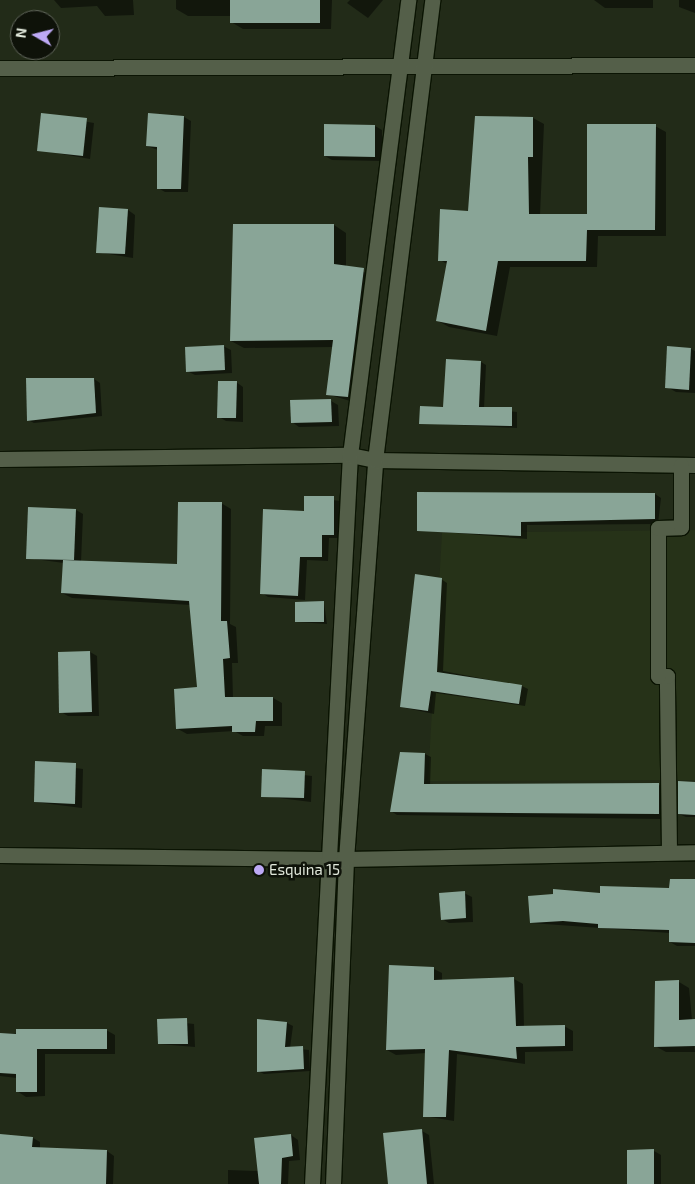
<!DOCTYPE html>
<html>
<head>
<meta charset="utf-8">
<style>
	body { margin:0 }
	#map { position:relative; width:695px; height:1184px; overflow:hidden; background:#222b18; font-family:"Exo 2",sans-serif }
	div>[style] { position:absolute }
	[style*='--x'] { left:calc(var(--x)*1px); top:calc(var(--y)*1px); width:calc(var(--w)*1px); rotate:calc(var(--a)*1deg) }
	.built>* { inset:0; background:#263218 }
	.shadow>* { inset:0; background:#0007 }
	.building>* { inset:0; background:#89a597 }
	.roads { filter:drop-shadow(1px 0 #0b1403) drop-shadow(-1px 0 #0b1403) drop-shadow(0 1px #0b1403) drop-shadow(0 -1px #0b1403) }
	.minor>* { height:15px; margin:-7.5px; padding:0 7.5px; transform-origin:7.5px; border-radius:7.5px; background:#545f49 }
	.dots>* { width:14px; height:14px; translate:-50% -50%; box-sizing:border-box; border:2px solid #0e1209; border-radius:50% }
	span { translate:-50% -50%; white-space:nowrap; text-align:center; line-height:1.15; -webkit-text-stroke:5px #0e1209; paint-order:stroke }
	.poi-label { font-size:15px; color:#e0e7da }
	.left { translate:0 -50%; text-align:left }
	.north { position:absolute; left:10px; top:10px; width:50px; height:50px; box-sizing:border-box; background:#0e1209; border:1px solid #62675d; border-radius:50%; rotate:278deg; font-size:14px; font-weight:700; line-height:20px; text-align:center; color:#e0e7da }
	.north::after { content:''; display:block; margin:auto; width:18px; height:22px; background:#bda9f5; clip-path:polygon(50% 0,100% 100%,50% 72%,0 100%) }
</style>
</head>
<body>
<div id="map">
	<div class="built">
		<div style="clip-path:polygon(695px 530px,695px 780px,428px 781px,442px 533px)"></div>
	</div>
	<div class="shadow">
		<div style="clip-path:polygon(54px 0,133px 0,134px 15px,105px 16px,97px 6px,61px 8px)"></div>
		<div style="clip-path:polygon(176px 0,332px 0,331px 29px,243px 29px,231px 22px,231px 16px,188px 16px,176px 9px)"></div>
		<div style="clip-path:polygon(350px 0,383px 0,368px 18px,347px 3px)"></div>
		<div style="clip-path:polygon(594px 0,653px 0,653px 8px,605px 8px)"></div>
		<div style="clip-path:polygon(679px 0,695px 0,695px 13px,679px 7px)"></div>
		<div style="clip-path:polygon(42px 114px,94px 123px,90px 159px,39px 150px)"></div>
		<div style="clip-path:polygon(184px 117px,191px 121px,188px 192px,165px 192px,158px 188px,158px 150px,147px 146px)"></div>
		<div style="clip-path:polygon(533px 118px,544px 124px,540px 215px,588px 215px,655px 126px,666px 132px,666px 236px,598px 236px,597px 267px,510px 267px,497px 336px,449px 327px,438px 321px,447px 264px,440px 260px)"></div>
		<div style="clip-path:polygon(375px 126px,382px 130px,382px 161px,332px 160px,325px 156px)"></div>
		<div style="clip-path:polygon(128px 210px,135px 215px,133px 258px,97px 252px)"></div>
		<div style="clip-path:polygon(334px 225px,346px 233px,346px 267px,377px 276px,360px 404px,327px 394px,333px 347px,244px 348px,231px 341px)"></div>
		<div style="clip-path:polygon(223px 346px,231px 350px,232px 373px,195px 375px,187px 371px)"></div>
		<div style="clip-path:polygon(691px 349px,695px 351px,695px 393px,676px 392px,669px 388px)"></div>
		<div style="clip-path:polygon(481px 362px,486px 365px,484px 408px,517px 412px,517px 428px,420px 423px,445px 408px)"></div>
		<div style="clip-path:polygon(94px 379px,100px 383px,102px 416px,34px 423px,28px 420px,27px 380px)"></div>
		<div style="clip-path:polygon(236px 382px,243px 387px,243px 422px,226px 421px,219px 417px)"></div>
		<div style="clip-path:polygon(331px 401px,338px 405px,339px 426px,299px 427px,292px 422px)"></div>
		<div style="clip-path:polygon(655px 494px,661px 498px,658px 524px,527px 525px,527px 539px,419px 530px)"></div>
		<div style="clip-path:polygon(305px 497px,341px 501px,341px 538px,329px 538px,328px 561px,307px 560px,305px 600px,268px 597px,262px 593px,305px 513px)"></div>
		<div style="clip-path:polygon(221px 503px,231px 509px,230px 624px,236px 627px,238px 663px,232px 663px,233px 698px,273px 698px,282px 703px,282px 726px,265px 726px,264px 736px,243px 736px,234px 731px,187px 734px,178px 729px,198px 688px,191px 605px,72px 598px,62px 593px,64px 563px,27px 558px,76px 510px,83px 514px,81px 562px,179px 565px)"></div>
		<div style="clip-path:polygon(441px 579px,447px 583px,443px 671px,522px 686px,528px 689px,525px 706px,436px 693px,434px 714px,401px 707px)"></div>
		<div style="clip-path:polygon(324px 603px,327px 624px,297px 622px)"></div>
		<div style="clip-path:polygon(90px 652px,97px 656px,99px 716px,68px 716px,61px 712px)"></div>
		<div style="clip-path:polygon(425px 754px,431px 757px,430px 786px,659px 785px,664px 788px,662px 819px,397px 815px,391px 811px)"></div>
		<div style="clip-path:polygon(37px 763px,83px 769px,82px 808px,35px 802px)"></div>
		<div style="clip-path:polygon(263px 770px,312px 776px,311px 802px,263px 796px)"></div>
		<div style="clip-path:polygon(695px 783px,695px 817px,686px 817px,679px 814px)"></div>
		<div style="clip-path:polygon(695px 880px,695px 946px,677px 946px,670px 942px,670px 933px,531px 923px,601px 894px,671px 889px)"></div>
		<div style="clip-path:polygon(464px 893px,472px 897px,473px 922px,449px 923px,442px 919px)"></div>
		<div style="clip-path:polygon(434px 969px,442px 973px,442px 981px,514px 979px,523px 984px,524px 1027px,564px 1026px,573px 1031px,573px 1051px,525px 1052px,525px 1064px,457px 1054px,454px 1121px,424px 1116px,426px 1053px,396px 1055px,387px 1050px)"></div>
		<div style="clip-path:polygon(679px 982px,689px 988px,695px 1052px,666px 1052px,655px 1046px)"></div>
		<div style="clip-path:polygon(159px 1020px,194px 1024px,195px 1047px,159px 1044px)"></div>
		<div style="clip-path:polygon(287px 1023px,293px 1026px,290px 1048px,309px 1050px,310px 1071px,264px 1074px,258px 1071px)"></div>
		<div style="clip-path:polygon(106px 1030px,115px 1035px,115px 1054px,45px 1054px,45px 1096px,26px 1097px,17px 1091px,17px 1078px,0 1076px,0 1034px)"></div>
		<div style="clip-path:polygon(422px 1131px,429px 1135px,434px 1184px,389px 1184px)"></div>
		<div style="clip-path:polygon(0 1135px,33px 1138px,40px 1142px,40px 1149px,107px 1151px,114px 1156px,113px 1184px,0 1184px)"></div>
		<div style="clip-path:polygon(291px 1135px,298px 1140px,300px 1160px,289px 1161px,288px 1184px,228px 1184px,228px 1170px,259px 1171px)"></div>
		<div style="clip-path:polygon(654px 1151px,661px 1155px,661px 1184px,629px 1184px)"></div>
	</div>
	<div class="building">
		<div style="clip-path:polygon(230px 0,320px 0,320px 23px,230px 23px)"></div>
		<div style="clip-path:polygon(41px 113px,87px 118px,83px 156px,37px 151px)"></div>
		<div style="clip-path:polygon(148px 113px,184px 116px,181px 189px,157px 189px,157px 147px,146px 146px)"></div>
		<div style="clip-path:polygon(475px 116px,533px 117px,533px 157px,528px 157px,529px 214px,587px 214px,587px 124px,656px 124px,655px 230px,587px 230px,586px 261px,498px 261px,486px 331px,436px 321px,447px 261px,438px 261px,440px 209px,468px 211px)"></div>
		<div style="clip-path:polygon(324px 124px,375px 125px,375px 157px,324px 156px)"></div>
		<div style="clip-path:polygon(99px 207px,128px 209px,125px 254px,96px 253px)"></div>
		<div style="clip-path:polygon(233px 224px,334px 224px,334px 264px,364px 268px,348px 397px,326px 395px,333px 340px,230px 341px)"></div>
		<div style="clip-path:polygon(224px 345px,225px 370px,186px 372px,185px 347px)"></div>
		<div style="clip-path:polygon(667px 346px,691px 348px,689px 390px,665px 388px)"></div>
		<div style="clip-path:polygon(446px 359px,481px 361px,479px 407px,512px 407px,512px 426px,419px 424px,420px 406px,443px 407px)"></div>
		<div style="clip-path:polygon(26px 378px,94px 378px,96px 413px,27px 421px)"></div>
		<div style="clip-path:polygon(218px 381px,237px 381px,236px 418px,217px 418px)"></div>
		<div style="clip-path:polygon(331px 399px,332px 422px,291px 423px,290px 400px)"></div>
		<div style="clip-path:polygon(417px 492px,655px 493px,655px 519px,521px 522px,521px 536px,417px 531px)"></div>
		<div style="clip-path:polygon(304px 496px,334px 496px,334px 535px,322px 535px,322px 557px,300px 557px,298px 596px,260px 594px,263px 509px,304px 511px)"></div>
		<div style="clip-path:polygon(178px 502px,222px 502px,221px 621px,227px 621px,230px 658px,223px 659px,225px 697px,273px 697px,273px 721px,256px 721px,255px 732px,232px 732px,232px 726px,176px 729px,174px 689px,197px 687px,189px 601px,61px 593px,63px 560px,177px 564px)"></div>
		<div style="clip-path:polygon(28px 507px,76px 509px,74px 560px,26px 559px)"></div>
		<div style="clip-path:polygon(415px 574px,442px 578px,437px 672px,522px 685px,519px 704px,431px 691px,428px 711px,400px 707px)"></div>
		<div style="clip-path:polygon(324px 601px,324px 622px,295px 622px,295px 602px)"></div>
		<div style="clip-path:polygon(90px 651px,92px 712px,59px 713px,58px 652px)"></div>
		<div style="clip-path:polygon(400px 752px,425px 753px,424px 784px,659px 783px,659px 814px,390px 812px)"></div>
		<div style="clip-path:polygon(35px 761px,76px 763px,75px 804px,34px 802px)"></div>
		<div style="clip-path:polygon(262px 769px,305px 771px,304px 798px,261px 797px)"></div>
		<div style="clip-path:polygon(678px 781px,695px 782px,695px 815px,678px 814px)"></div>
		<div style="clip-path:polygon(670px 879px,695px 879px,695px 943px,669px 942px,669px 930px,598px 928px,598px 924px,563px 921px,530px 923px,528px 896px,553px 894px,553px 889px,600px 893px,600px 886px,669px 888px)"></div>
		<div style="clip-path:polygon(465px 891px,466px 918px,441px 920px,439px 893px)"></div>
		<div style="clip-path:polygon(389px 965px,434px 967px,434px 980px,514px 977px,516px 1026px,565px 1025px,565px 1046px,516px 1047px,517px 1059px,449px 1050px,446px 1117px,423px 1117px,425px 1049px,386px 1050px)"></div>
		<div style="clip-path:polygon(679px 980px,679px 1020px,695px 1019px,695px 1046px,654px 1047px,655px 981px)"></div>
		<div style="clip-path:polygon(187px 1018px,188px 1044px,158px 1044px,157px 1019px)"></div>
		<div style="clip-path:polygon(257px 1019px,287px 1022px,285px 1047px,303px 1046px,304px 1069px,257px 1072px)"></div>
		<div style="clip-path:polygon(16px 1029px,107px 1029px,107px 1049px,37px 1049px,37px 1092px,16px 1092px,16px 1074px,0 1073px,0 1033px,16px 1034px)"></div>
		<div style="clip-path:polygon(422px 1129px,427px 1184px,388px 1184px,383px 1133px)"></div>
		<div style="clip-path:polygon(0 1134px,33px 1137px,32px 1147px,107px 1150px,106px 1184px,0 1184px)"></div>
		<div style="clip-path:polygon(291px 1134px,293px 1156px,282px 1158px,281px 1184px,259px 1184px,254px 1138px)"></div>
		<div style="clip-path:polygon(654px 1149px,654px 1184px,627px 1184px,627px 1150px)"></div>
	</div>
	<div class="roads">
		<div class="minor">
			<div style="--x:0;--y:68;--w:695;--a:-0.25"></div>
			<div style="--x:0;--y:459;--w:350;--a:-0.7"></div>
			<div style="--x:350;--y:455;--w:25;--a:11"></div>
			<div style="--x:375;--y:460;--w:320;--a:0.9"></div>
			<div style="--x:669;--y:851;--w:175;--a:-90.7"></div>
			<div style="--x:667;--y:676;--w:9;--a:180"></div>
			<div style="--x:658;--y:676;--w:148;--a:-90"></div>
			<div style="--x:658;--y:528;--w:23;--a:-2"></div>
			<div style="--x:681;--y:527;--w:62;--a:-90"></div>
			<div style="--x:0;--y:855;--w:346;--a:0.7"></div>
			<div style="--x:346;--y:859;--w:349;--a:-1.1"></div>
			<div style="--x:312;--y:1184;--w:730;--a:-87.02"></div>
			<div style="--x:350;--y:455;--w:459;--a:-82.7"></div>
			<div style="--x:333;--y:1184;--w:325;--a:-87.7"></div>
			<div style="--x:346;--y:859;--w:400;--a:-85.8"></div>
			<div style="--x:375;--y:460;--w:464;--a:-82.9"></div>
		</div>
	</div>
	<div class="dots">
		<div style="left:259px;top:870px;background:#bda9f5"></div>
	</div>
	<div class="poi-label">
		<span class="left" style="left:269px;top:870px">Esquina 15</span>
	</div>
	<div class="north">N</div>
</div>
</body>
</html>
